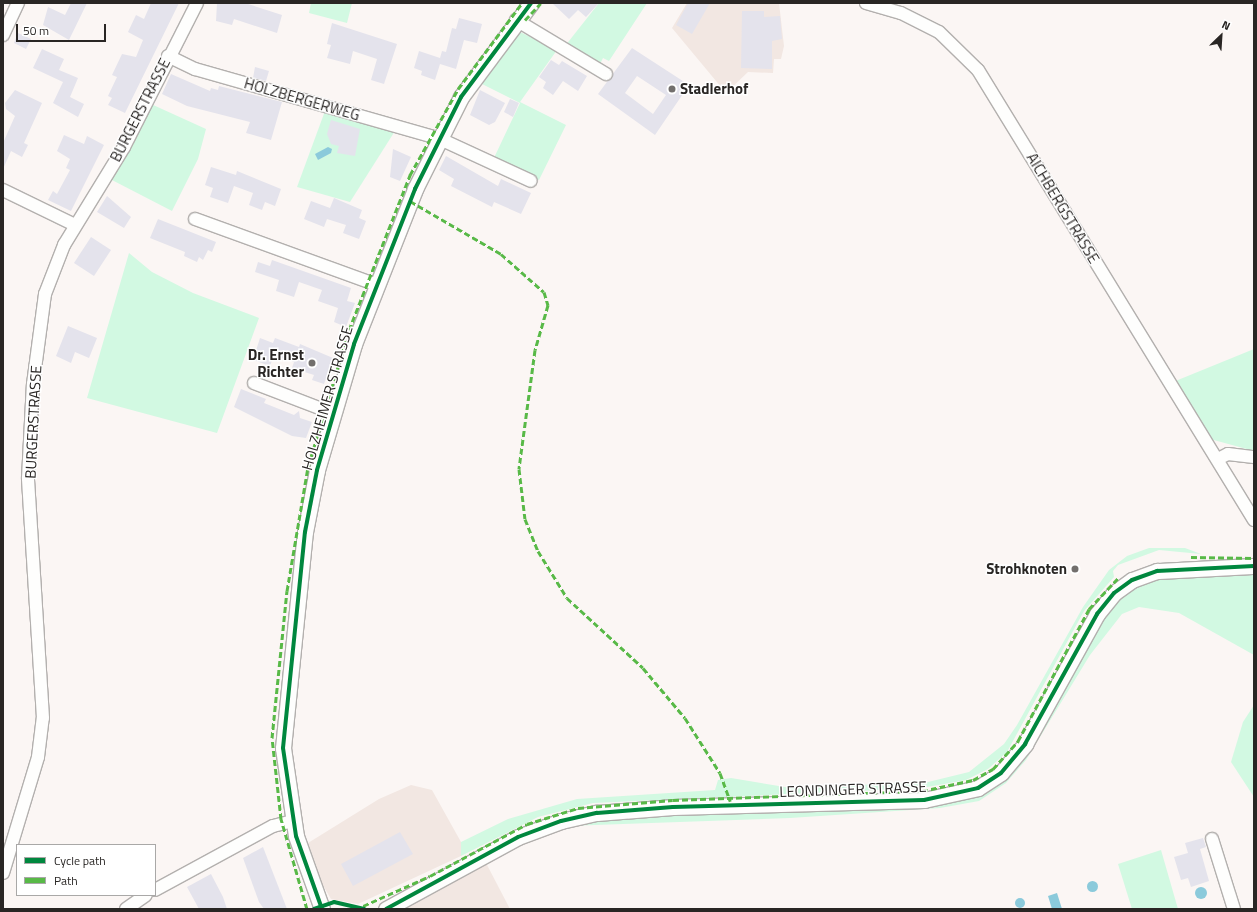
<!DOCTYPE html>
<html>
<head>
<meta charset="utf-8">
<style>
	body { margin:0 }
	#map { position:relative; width:1257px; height:912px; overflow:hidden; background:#fbf6f4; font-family:"Titillium Web",sans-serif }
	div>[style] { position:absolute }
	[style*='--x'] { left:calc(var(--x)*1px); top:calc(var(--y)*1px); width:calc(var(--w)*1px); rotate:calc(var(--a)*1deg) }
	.built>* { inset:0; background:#f2e7e2 }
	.green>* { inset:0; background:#d2f9e2 }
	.water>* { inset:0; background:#8bcadb }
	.round { border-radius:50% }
	.building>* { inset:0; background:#e4e3ec }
	.roads { filter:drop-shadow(1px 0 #b3b0ae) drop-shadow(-1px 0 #b3b0ae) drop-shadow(0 1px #b3b0ae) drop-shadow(0 -1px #b3b0ae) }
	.minor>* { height:12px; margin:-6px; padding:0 6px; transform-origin:6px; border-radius:6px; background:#fefefd }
	.tertiary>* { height:15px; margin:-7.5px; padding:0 7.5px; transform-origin:7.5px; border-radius:7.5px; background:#fefefd }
	.quiet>* { height:3px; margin-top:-1.5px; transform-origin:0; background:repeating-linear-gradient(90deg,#58b947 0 6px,transparent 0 9px) }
	.cycleway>* { height:4px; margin:-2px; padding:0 2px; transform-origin:2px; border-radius:2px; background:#00873e }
	.dots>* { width:11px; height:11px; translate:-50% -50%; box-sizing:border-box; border:2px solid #fff; border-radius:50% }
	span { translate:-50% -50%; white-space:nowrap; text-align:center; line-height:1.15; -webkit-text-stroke:3px #fff; paint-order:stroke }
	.poi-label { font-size:15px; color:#292624; font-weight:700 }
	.left { translate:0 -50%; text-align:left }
	.right { translate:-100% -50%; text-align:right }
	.street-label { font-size:15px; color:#292624 }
	.frame { position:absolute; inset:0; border:4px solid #292624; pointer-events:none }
	.legend { position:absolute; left:16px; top:844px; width:140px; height:52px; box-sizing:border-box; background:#fff; border:1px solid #a9a8a7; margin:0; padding:5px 7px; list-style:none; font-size:12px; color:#292624 }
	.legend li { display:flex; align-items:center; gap:8px; height:20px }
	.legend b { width:20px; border:1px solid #a9a8a7 }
	.north { position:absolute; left:1201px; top:16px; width:40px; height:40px; -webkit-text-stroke:3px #fff; paint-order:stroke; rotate:25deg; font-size:11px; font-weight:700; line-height:16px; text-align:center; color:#292624 }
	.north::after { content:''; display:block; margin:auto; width:14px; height:18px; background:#292624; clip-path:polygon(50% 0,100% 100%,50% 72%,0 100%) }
	.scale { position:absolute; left:16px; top:24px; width:90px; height:18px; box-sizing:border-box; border:2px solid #292624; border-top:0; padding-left:5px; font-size:12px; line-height:14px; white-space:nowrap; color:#292624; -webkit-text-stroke:3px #fff; paint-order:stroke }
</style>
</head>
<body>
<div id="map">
	<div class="built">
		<div style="clip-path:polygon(687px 3px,779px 3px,784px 46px,781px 59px,774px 59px,773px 73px,748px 72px,726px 93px,672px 28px)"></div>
		<div style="clip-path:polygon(411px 785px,432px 790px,461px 842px,461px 856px,358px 904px,331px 899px,314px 870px,317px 868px,308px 843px,379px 799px)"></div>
		<div style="clip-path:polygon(486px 863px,510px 909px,405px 909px,460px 877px)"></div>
	</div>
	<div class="green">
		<div style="clip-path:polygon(311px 3px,352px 3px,347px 23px,309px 13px)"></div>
		<div style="clip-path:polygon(599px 3px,647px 3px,609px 61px,603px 58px,600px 64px,565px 46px)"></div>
		<div style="clip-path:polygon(518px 31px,557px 50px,520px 102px,566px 125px,539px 180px,493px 160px,520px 103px,478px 82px)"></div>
		<div style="clip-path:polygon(151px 104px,206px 129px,198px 159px,172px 211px,110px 179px)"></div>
		<div style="clip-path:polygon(325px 111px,395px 131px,350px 202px,297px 187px)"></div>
		<div style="clip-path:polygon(129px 253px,152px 272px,193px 293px,259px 318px,217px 433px,87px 398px)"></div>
		<div style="clip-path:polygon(1254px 349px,1254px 451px,1210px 439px,1173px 382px)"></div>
		<div style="clip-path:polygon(1149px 548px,1185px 548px,1201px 554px,1159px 550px,1118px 565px,1113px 571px,1114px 577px,1084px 611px,1007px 752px,988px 769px,966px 780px,922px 788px,593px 803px,538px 817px,461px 856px,461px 842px,508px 819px,577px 799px,715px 790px,718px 780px,731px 778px,791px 788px,928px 782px,969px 772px,1004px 744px,1017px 725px,1083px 607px,1109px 570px,1127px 556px)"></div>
		<div style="clip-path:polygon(1254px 574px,1254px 655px,1179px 613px,1139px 607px,1122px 614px,1090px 655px,1026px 760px,1006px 783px,979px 801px,940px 808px,790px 818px,567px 826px,648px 815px,823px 811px,964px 800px,1008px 775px,1023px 759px,1096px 629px,1124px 594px,1149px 581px,1165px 577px)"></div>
		<div style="clip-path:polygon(1254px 705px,1254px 797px,1231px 762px,1243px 722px)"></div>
		<div style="clip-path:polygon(1161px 850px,1178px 909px,1132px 909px,1118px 864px)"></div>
	</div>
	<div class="water">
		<div style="clip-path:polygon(328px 147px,332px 149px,331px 153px,318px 160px,315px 154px)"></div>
		<div class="round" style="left:1086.5px;top:880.5px;width:11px;height:11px"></div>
		<div class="round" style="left:1195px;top:887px;width:12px;height:12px"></div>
		<div style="clip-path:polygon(1057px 893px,1062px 909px,1052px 909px,1048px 896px)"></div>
		<div class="round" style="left:1015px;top:898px;width:10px;height:10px"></div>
	</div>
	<div class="building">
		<div style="clip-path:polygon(71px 3px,87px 3px,69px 40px,43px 25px,48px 7px,65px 15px)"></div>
		<div style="clip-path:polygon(151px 3px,179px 3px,125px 113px,108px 105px,112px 98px,108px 96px,117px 77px,112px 75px,122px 54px,136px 57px,143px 40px,128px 32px,136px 15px,144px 19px)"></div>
		<div style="clip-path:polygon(217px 3px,245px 3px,282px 15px,277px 33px,234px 19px,232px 25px,216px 21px)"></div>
		<div style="clip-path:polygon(552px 3px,599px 3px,586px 17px,578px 10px,569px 19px)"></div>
		<div style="clip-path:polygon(688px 3px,710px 3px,692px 34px,676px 25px)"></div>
		<div style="clip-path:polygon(742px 11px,764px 11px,764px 17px,780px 16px,782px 39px,772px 41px,772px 69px,741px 68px)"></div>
		<div style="clip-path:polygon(459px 18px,482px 24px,477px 43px,464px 40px,456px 69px,440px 64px,435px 80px,421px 75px,422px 71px,414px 68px,419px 51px,440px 58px,442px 51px,446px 52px,452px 28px,456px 29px)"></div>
		<div style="clip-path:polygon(332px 23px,397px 44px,384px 84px,371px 80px,377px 59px,353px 51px,350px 64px,327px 58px,331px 45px,327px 44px)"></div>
		<div style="clip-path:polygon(18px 33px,31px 39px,26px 49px,14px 43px)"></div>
		<div style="clip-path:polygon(evenodd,632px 48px,689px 85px,655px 135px,598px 94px,632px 48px,637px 76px,666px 95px,653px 114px,625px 93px,637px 76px)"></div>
		<div style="clip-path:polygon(42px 49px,64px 59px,59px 70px,78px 78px,70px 97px,84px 104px,78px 117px,53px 103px,63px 82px,33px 68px)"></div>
		<div style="clip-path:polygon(551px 60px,559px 65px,562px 61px,587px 76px,578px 91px,563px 81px,553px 95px,543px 88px,546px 82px,539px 77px)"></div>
		<div style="clip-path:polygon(255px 67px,269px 71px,266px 81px,253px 78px)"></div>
		<div style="clip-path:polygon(171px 74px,210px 91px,211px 88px,218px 90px,219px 86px,282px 102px,271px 140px,246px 133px,250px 122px,187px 106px,162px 94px)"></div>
		<div style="clip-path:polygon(15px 90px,42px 103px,24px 143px,28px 145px,22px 157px,11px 151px,3px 169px,3px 143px,15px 116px,6px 109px,5px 103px)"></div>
		<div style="clip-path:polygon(480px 90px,505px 103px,495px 122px,489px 125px,470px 115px)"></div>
		<div style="clip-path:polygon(510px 99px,519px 103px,513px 117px,504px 112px)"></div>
		<div style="clip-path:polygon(331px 120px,360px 129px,355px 156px,337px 153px,339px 146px,331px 144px,327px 134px)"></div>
		<div style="clip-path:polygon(64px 135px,84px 144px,87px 136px,104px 145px,71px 211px,48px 200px,53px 191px,57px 194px,70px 170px,66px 168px,70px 159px,57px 151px)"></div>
		<div style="clip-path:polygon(393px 149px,411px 157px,400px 181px,390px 177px)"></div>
		<div style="clip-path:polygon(446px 156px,498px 186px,501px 179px,531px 193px,521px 214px,494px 202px,492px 207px,451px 186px,454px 179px,439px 170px)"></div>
		<div style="clip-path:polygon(211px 167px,236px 175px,237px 171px,281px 189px,275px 206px,265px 202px,262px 210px,249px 205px,253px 193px,234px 186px,228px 203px,210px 197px,213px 188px,205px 185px)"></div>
		<div style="clip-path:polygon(107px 196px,131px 217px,124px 228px,97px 212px)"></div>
		<div style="clip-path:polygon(334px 198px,362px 210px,359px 218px,366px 221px,359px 239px,343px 233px,346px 225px,327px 219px,324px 227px,304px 219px,311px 201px,330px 208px)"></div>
		<div style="clip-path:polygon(158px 219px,216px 242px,212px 252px,208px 250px,203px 260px,199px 257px,197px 262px,184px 256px,185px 252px,150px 238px)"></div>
		<div style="clip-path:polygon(91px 237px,111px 250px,94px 276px,74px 263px)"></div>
		<div style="clip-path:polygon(272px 260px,351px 288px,347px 301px,355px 303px,346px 327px,334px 322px,338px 308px,318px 301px,322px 290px,299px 282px,294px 297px,276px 291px,279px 280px,255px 272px,258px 262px,270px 266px)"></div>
		<div style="clip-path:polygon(68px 326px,97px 338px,89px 358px,75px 352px,71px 363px,56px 356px)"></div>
		<div style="clip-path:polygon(260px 338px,273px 343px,275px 338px,299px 347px,300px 344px,333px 358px,324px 384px,312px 380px,314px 375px,292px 368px,294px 362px,274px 355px,270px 366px,253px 360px)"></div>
		<div style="clip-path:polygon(241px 389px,266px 399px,264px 403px,294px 415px,299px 411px,300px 418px,312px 422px,306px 438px,292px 436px,234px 407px)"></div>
		<div style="clip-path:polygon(400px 832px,413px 854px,353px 886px,341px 864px)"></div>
		<div style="clip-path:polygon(1203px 838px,1206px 847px,1200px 849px,1209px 881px,1191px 887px,1188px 878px,1181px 880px,1174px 857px,1188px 853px,1185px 843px)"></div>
		<div style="clip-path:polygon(263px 847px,287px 909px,264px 909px,259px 902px,243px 858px)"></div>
		<div style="clip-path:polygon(211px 874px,223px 897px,227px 909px,199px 909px,187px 887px)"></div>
	</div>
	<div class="roads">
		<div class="minor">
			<div style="--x:866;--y:3;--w:36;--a:16"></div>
			<div style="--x:901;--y:13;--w:42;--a:26.6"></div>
			<div style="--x:939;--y:32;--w:54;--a:44.3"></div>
			<div style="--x:978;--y:70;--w:528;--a:58.48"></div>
			<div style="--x:516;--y:20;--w:105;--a:31"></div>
			<div style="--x:3;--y:35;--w:35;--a:-65"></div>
			<div style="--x:168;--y:56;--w:30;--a:26"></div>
			<div style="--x:195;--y:69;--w:253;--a:15.9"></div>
			<div style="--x:438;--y:138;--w:102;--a:24.8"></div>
			<div style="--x:3;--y:190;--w:80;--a:25.9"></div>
			<div style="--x:195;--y:219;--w:191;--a:19.9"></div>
			<div style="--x:254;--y:383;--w:84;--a:21"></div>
			<div style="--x:1218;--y:459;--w:11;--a:-27"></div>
			<div style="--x:1228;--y:454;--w:26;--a:7"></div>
			<div style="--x:1212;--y:839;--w:73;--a:72.6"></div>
			<div style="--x:3;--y:873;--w:121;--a:-73.2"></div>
			<div style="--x:38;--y:757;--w:39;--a:-83"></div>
			<div style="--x:43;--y:718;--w:240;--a:-93.6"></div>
			<div style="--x:28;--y:478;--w:94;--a:-87"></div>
			<div style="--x:33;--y:384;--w:91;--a:-82.4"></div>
			<div style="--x:45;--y:294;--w:53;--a:-68.8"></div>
			<div style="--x:64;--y:245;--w:115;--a:-58.5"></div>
			<div style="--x:124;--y:147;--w:161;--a:-63.1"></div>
			<div style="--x:155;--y:890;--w:134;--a:-28.5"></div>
			<div style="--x:273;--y:826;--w:21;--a:-14"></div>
			<div style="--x:126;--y:909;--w:24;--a:-35"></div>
		</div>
		<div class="tertiary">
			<div style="--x:322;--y:909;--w:77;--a:-109.6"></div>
			<div style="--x:296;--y:836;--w:89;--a:-98.4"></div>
			<div style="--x:283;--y:748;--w:217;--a:-84.2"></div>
			<div style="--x:305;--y:532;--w:63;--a:-79"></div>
			<div style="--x:317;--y:470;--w:131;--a:-73.6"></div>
			<div style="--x:354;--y:344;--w:167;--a:-68.5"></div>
			<div style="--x:415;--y:189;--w:103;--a:-63.4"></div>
			<div style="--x:461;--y:97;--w:117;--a:-53.3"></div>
			<div style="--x:386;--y:909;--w:150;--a:-28.6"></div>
			<div style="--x:518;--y:837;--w:46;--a:-20.4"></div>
			<div style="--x:561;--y:821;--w:37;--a:-13"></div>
			<div style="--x:597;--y:813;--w:76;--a:-4.5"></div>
			<div style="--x:673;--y:807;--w:251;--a:-1.6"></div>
			<div style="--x:924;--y:800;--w:55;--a:-12.5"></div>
			<div style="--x:978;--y:788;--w:27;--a:-33"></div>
			<div style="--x:1001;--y:773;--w:38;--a:-50"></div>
			<div style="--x:1025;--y:744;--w:149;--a:-61"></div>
			<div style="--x:1097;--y:614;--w:27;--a:-51"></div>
			<div style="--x:1114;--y:593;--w:22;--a:-36"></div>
			<div style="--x:1132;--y:580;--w:27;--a:-20"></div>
			<div style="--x:1157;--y:571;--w:97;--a:-3"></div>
		</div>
	</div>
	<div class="quiet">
		<div style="--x:525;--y:20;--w:23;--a:-47"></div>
		<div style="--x:410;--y:201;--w:105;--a:30.2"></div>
		<div style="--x:501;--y:254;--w:57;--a:41.5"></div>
		<div style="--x:544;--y:292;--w:14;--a:73"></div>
		<div style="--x:548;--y:305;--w:47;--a:106.1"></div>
		<div style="--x:535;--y:350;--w:120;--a:97.7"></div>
		<div style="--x:519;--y:469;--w:50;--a:83.2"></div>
		<div style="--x:525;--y:519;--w:35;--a:68"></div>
		<div style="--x:538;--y:551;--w:55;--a:58.3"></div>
		<div style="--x:567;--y:598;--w:103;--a:42.6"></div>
		<div style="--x:643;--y:668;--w:65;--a:50"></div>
		<div style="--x:685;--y:718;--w:65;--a:57.5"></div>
		<div style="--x:720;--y:773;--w:30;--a:70"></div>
		<div style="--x:1191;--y:557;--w:63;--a:0.9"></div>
		<div style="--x:363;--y:906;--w:73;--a:-24.1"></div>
		<div style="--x:430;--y:876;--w:110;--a:-28.2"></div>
		<div style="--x:527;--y:824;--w:53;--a:-17.4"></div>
		<div style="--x:578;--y:808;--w:95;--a:-4.8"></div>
		<div style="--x:673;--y:800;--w:249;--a:-2.1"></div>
		<div style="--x:922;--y:791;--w:52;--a:-12.2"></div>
		<div style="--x:973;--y:780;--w:23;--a:-29"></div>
		<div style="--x:993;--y:769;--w:38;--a:-48"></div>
		<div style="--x:1018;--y:741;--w:150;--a:-61.7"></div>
		<div style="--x:1089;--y:609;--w:45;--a:-46.8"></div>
		<div style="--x:307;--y:909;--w:94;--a:-106.1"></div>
		<div style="--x:281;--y:819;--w:81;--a:-96.3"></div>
		<div style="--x:272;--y:738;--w:148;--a:-84.2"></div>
		<div style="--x:287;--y:591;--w:126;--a:-80.4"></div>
		<div style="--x:308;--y:467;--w:143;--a:-73.3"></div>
		<div style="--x:349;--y:330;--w:167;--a:-68.5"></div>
		<div style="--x:410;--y:175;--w:98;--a:-60.8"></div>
		<div style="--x:458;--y:89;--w:107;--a:-53.3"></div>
	</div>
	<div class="cycleway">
		<div style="--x:314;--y:909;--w:21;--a:-19"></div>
		<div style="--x:334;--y:902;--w:31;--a:13"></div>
		<div style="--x:322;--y:909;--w:77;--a:-109.6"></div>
		<div style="--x:296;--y:836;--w:89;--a:-98.4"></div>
		<div style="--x:283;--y:748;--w:217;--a:-84.2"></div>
		<div style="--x:305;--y:532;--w:63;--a:-79"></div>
		<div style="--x:317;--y:470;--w:131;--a:-73.6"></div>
		<div style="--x:354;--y:344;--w:167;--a:-68.5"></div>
		<div style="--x:415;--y:189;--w:103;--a:-63.4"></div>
		<div style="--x:461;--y:97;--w:117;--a:-53.3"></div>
		<div style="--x:386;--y:909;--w:150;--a:-28.6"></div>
		<div style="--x:518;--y:837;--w:46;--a:-20.4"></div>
		<div style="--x:561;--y:821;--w:37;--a:-13"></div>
		<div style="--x:597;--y:813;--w:76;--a:-4.5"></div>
		<div style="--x:673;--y:807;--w:251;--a:-1.6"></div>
		<div style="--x:924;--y:800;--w:55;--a:-12.5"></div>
		<div style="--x:978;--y:788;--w:27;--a:-33"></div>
		<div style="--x:1001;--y:773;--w:38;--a:-50"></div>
		<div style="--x:1025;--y:744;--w:149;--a:-61"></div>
		<div style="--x:1097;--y:614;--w:27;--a:-51"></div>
		<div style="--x:1114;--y:593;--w:22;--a:-36"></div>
		<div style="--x:1132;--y:580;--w:27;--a:-20"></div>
		<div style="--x:1157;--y:571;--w:97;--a:-3"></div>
	</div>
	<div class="dots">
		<div style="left:672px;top:89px;background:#726f6d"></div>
		<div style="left:312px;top:363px;background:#726f6d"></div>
		<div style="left:1075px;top:569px;background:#726f6d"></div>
	</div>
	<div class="poi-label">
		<span class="left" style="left:680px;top:89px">Stadlerhof</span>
		<span class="right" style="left:304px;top:363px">Dr. Ernst<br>Richter</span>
		<span class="right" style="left:1067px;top:569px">Strohknoten</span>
	</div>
	<div class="street-label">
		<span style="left:302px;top:99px;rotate:16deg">HOLZBERGERWEG</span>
		<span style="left:140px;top:110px;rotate:-63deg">BURGERSTRASSE</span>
		<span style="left:1063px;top:208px;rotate:59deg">AICHBERGSTRASSE</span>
		<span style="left:327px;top:398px;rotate:-74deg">HOLZHEIMER STRASSE</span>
		<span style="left:33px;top:422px;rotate:-87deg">BURGERSTRASSE</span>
		<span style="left:853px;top:789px;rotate:-2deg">LEONDINGER STRASSE</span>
	</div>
	<div class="frame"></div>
	<ul class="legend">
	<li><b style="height:5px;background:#00873e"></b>Cycle path</li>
	<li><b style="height:5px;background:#58b947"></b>Path</li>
	</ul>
	<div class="north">N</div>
	<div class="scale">50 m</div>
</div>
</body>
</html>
